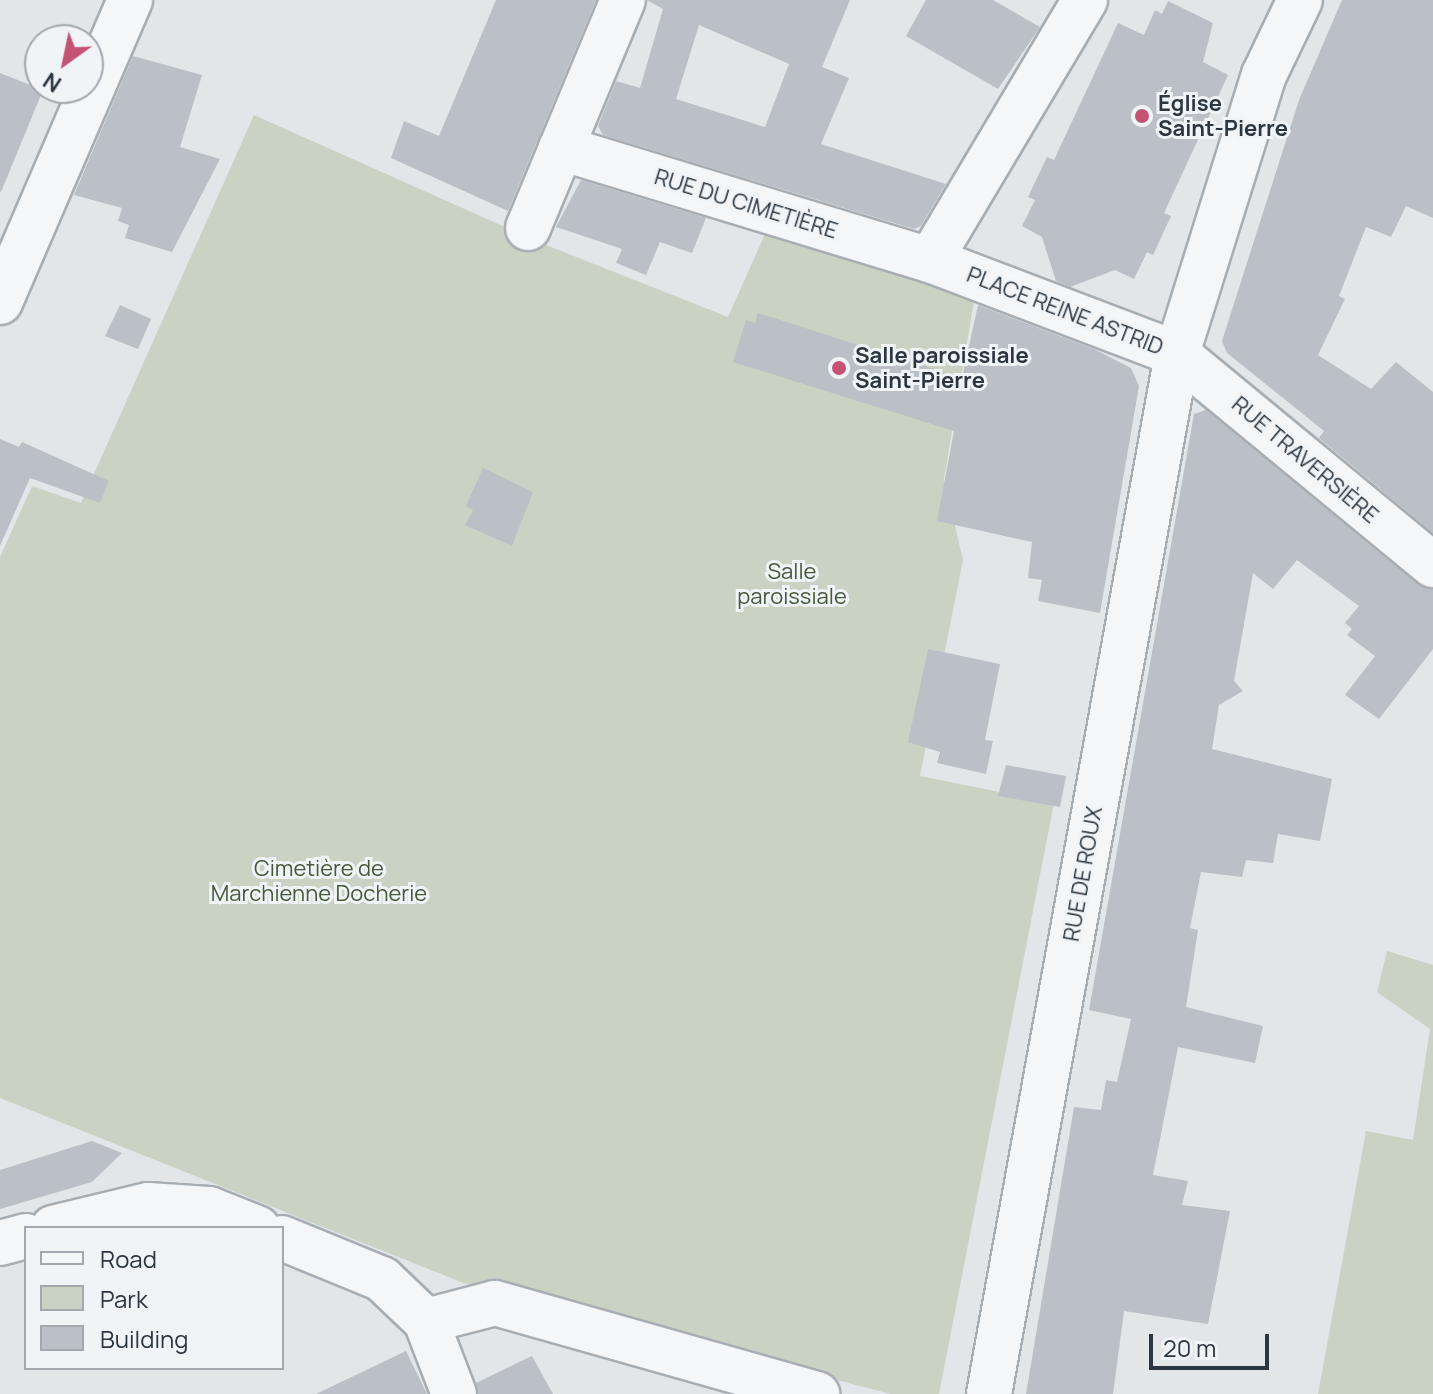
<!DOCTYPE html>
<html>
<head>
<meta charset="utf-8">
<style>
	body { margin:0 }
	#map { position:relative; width:1433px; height:1394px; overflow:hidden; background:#e2e6e9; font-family:Manrope,sans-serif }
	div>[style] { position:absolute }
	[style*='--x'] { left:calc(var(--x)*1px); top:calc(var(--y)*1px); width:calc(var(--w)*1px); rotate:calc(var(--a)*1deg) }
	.green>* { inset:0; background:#cad2c4 }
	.building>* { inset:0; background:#bac0c5 }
	.roads { filter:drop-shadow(2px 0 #a7aeb3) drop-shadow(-2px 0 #a7aeb3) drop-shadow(0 2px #a7aeb3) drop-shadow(0 -2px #a7aeb3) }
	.minor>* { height:44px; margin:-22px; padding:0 22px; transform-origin:22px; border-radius:22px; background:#f4f6f8 }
	.dots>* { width:22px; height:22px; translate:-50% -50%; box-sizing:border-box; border:4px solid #f1f4f7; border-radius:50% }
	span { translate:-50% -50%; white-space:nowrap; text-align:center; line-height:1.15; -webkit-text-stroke:6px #f1f4f7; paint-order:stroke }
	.poi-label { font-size:22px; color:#2b3640; font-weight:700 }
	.left { translate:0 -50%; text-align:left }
	.street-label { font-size:22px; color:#2b3640 }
	.park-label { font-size:22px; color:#455a3a }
	.legend { position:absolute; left:24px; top:1226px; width:260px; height:144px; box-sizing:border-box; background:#f1f4f7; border:2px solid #a2a8ae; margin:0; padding:10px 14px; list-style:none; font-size:24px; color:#2b3640 }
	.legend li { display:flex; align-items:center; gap:16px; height:40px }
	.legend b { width:40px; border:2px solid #a2a8ae }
	.north { position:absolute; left:24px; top:24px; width:80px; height:80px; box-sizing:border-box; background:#f1f4f7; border:2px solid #a2a8ae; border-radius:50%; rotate:213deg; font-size:22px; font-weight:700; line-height:32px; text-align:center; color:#2b3640 }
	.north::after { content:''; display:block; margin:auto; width:28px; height:36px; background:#c35275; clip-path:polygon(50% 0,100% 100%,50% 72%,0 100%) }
	.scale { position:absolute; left:1149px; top:1334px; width:120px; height:36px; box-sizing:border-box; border:4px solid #2b3640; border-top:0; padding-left:10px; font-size:24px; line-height:28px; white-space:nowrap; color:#2b3640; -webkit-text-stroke:6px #f1f4f7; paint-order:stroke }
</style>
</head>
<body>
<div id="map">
	<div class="green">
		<div style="clip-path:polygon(254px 115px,541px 243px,728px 317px,765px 234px,975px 295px,944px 479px,963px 560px,920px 776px,1054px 803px,939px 1394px,891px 1394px,461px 1282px,0 1098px,0 557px,32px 486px,81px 503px)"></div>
		<div style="clip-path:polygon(1387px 951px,1433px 965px,1433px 1394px,1318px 1394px,1366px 1131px,1413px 1140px,1430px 1029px,1377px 992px)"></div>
	</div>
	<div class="building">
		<div style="clip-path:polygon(496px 0,596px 0,508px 211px,391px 158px,404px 121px,439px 136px)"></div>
		<div style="clip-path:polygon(evenodd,647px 0,850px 0,822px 67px,849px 78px,821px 144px,946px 184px,921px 226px,914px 229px,603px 135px,598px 126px,616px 81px,640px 88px,663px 9px,647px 0,699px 25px,789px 64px,765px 127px,676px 99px,699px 25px)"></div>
		<div style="clip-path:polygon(926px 0,993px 0,1040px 27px,998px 89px,906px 36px)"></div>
		<div style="clip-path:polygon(1342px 0,1433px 0,1433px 218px,1406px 206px,1391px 237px,1366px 227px,1339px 296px,1345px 299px,1318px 355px,1371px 389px,1396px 362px,1433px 392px,1433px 533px,1319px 438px,1324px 431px,1227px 353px,1222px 341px,1299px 100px)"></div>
		<div style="clip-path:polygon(1168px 1px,1213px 23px,1203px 62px,1228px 75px,1164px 213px,1171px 216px,1153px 255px,1147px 252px,1134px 279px,1115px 270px,1070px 287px,1056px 281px,1042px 237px,1022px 226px,1035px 200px,1028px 197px,1047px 157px,1054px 160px,1118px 23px,1144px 35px,1155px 10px,1162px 14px)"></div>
		<div style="clip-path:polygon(133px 56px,202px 75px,180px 147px,220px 159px,172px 252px,125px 238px,129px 225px,118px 221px,122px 208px,74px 195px)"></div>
		<div style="clip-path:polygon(0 73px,43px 90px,1px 192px,0 191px)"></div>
		<div style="clip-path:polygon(581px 180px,706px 218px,692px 253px,660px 242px,646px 275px,616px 263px,622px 249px,556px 227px)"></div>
		<div style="clip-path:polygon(120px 305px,151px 319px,138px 349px,105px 336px)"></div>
		<div style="clip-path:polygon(978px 305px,1094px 349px,1131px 368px,1139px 386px,1100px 613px,1038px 601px,1042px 580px,1028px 578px,1032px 542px,937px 521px,954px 431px,733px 362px,746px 320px,755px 323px,758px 313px,962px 378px)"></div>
		<div style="clip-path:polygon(1206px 410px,1417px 584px,1433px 589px,1433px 649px,1379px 719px,1345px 695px,1375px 656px,1347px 635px,1352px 629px,1345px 623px,1359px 606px,1297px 560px,1273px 589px,1253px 573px,1234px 681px,1243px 691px,1219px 705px,1212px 749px,1332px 779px,1320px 841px,1278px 834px,1273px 863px,1246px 860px,1242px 877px,1201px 872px,1190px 928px,1198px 930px,1186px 1007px,1263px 1026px,1255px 1063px,1178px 1047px,1153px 1175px,1188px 1181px,1182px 1205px,1230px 1211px,1208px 1324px,1124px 1311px,1113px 1394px,1026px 1394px,1074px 1107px,1101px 1110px,1106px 1080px,1117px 1082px,1131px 1019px,1089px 1010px,1194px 414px)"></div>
		<div style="clip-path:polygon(0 439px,19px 447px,22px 442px,109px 481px,100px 503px,30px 478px,0 546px)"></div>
		<div style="clip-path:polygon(483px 468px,533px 492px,512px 546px,465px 525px,473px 510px,466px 506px)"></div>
		<div style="clip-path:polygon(928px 649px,1000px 664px,985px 740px,993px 741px,986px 774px,937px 763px,940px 752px,908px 742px)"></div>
		<div style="clip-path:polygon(1006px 765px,1066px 776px,1060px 807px,998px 796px)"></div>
		<div style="clip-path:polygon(92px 1141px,122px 1153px,92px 1182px,0 1209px,0 1170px)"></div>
		<div style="clip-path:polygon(406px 1351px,427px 1394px,316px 1394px)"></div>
		<div style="clip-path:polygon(532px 1356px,553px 1394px,478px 1394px,476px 1383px)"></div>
	</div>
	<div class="roads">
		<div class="minor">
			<div style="--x:561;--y:148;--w:386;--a:16.9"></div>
			<div style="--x:930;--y:260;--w:264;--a:20.8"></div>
			<div style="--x:1177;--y:354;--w:332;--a:39.5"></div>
			<div style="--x:528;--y:228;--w:247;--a:-67.4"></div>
			<div style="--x:930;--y:260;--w:303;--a:-59.2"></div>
			<div style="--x:0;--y:302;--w:329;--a:-66.7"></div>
			<div style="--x:53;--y:1228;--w:98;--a:-13.6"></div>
			<div style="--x:148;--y:1205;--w:61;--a:3.8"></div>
			<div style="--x:209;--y:1209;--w:52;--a:21.6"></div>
			<div style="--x:282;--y:1238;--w:108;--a:22.3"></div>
			<div style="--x:382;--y:1279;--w:61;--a:43.7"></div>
			<div style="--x:426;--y:1321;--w:78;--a:69"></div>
			<div style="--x:0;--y:1243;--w:27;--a:-15"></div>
			<div style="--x:426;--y:1321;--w:71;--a:-14.6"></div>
			<div style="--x:495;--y:1303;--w:335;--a:15.8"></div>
			<div style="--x:989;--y:1394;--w:1057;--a:-79.75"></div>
			<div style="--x:1177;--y:354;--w:292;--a:-72.7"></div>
			<div style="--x:1264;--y:75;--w:83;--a:-64.4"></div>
		</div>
	</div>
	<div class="dots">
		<div style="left:1142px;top:116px;background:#c35275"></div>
		<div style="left:839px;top:368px;background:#c35275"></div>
	</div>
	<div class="poi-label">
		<span class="left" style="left:1158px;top:116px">Église<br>Saint-Pierre</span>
		<span class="left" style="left:855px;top:368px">Salle paroissiale<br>Saint-Pierre</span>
	</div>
	<div class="street-label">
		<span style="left:746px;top:204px;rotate:17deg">RUE DU CIMETIÈRE</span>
		<span style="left:1065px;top:311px;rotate:21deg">PLACE REINE ASTRID</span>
		<span style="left:1305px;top:460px;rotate:40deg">RUE TRAVERSIÈRE</span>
		<span style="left:1083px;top:874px;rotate:-80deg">RUE DE ROUX</span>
	</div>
	<div class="park-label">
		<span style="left:792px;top:584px">Salle<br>paroissiale</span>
		<span style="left:319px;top:881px">Cimetière de<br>Marchienne Docherie</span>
	</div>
	<ul class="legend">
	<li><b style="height:10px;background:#f4f6f8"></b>Road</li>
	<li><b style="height:22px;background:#cad2c4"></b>Park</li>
	<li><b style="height:22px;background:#bac0c5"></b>Building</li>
	</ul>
	<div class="north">N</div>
	<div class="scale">20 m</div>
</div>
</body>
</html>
